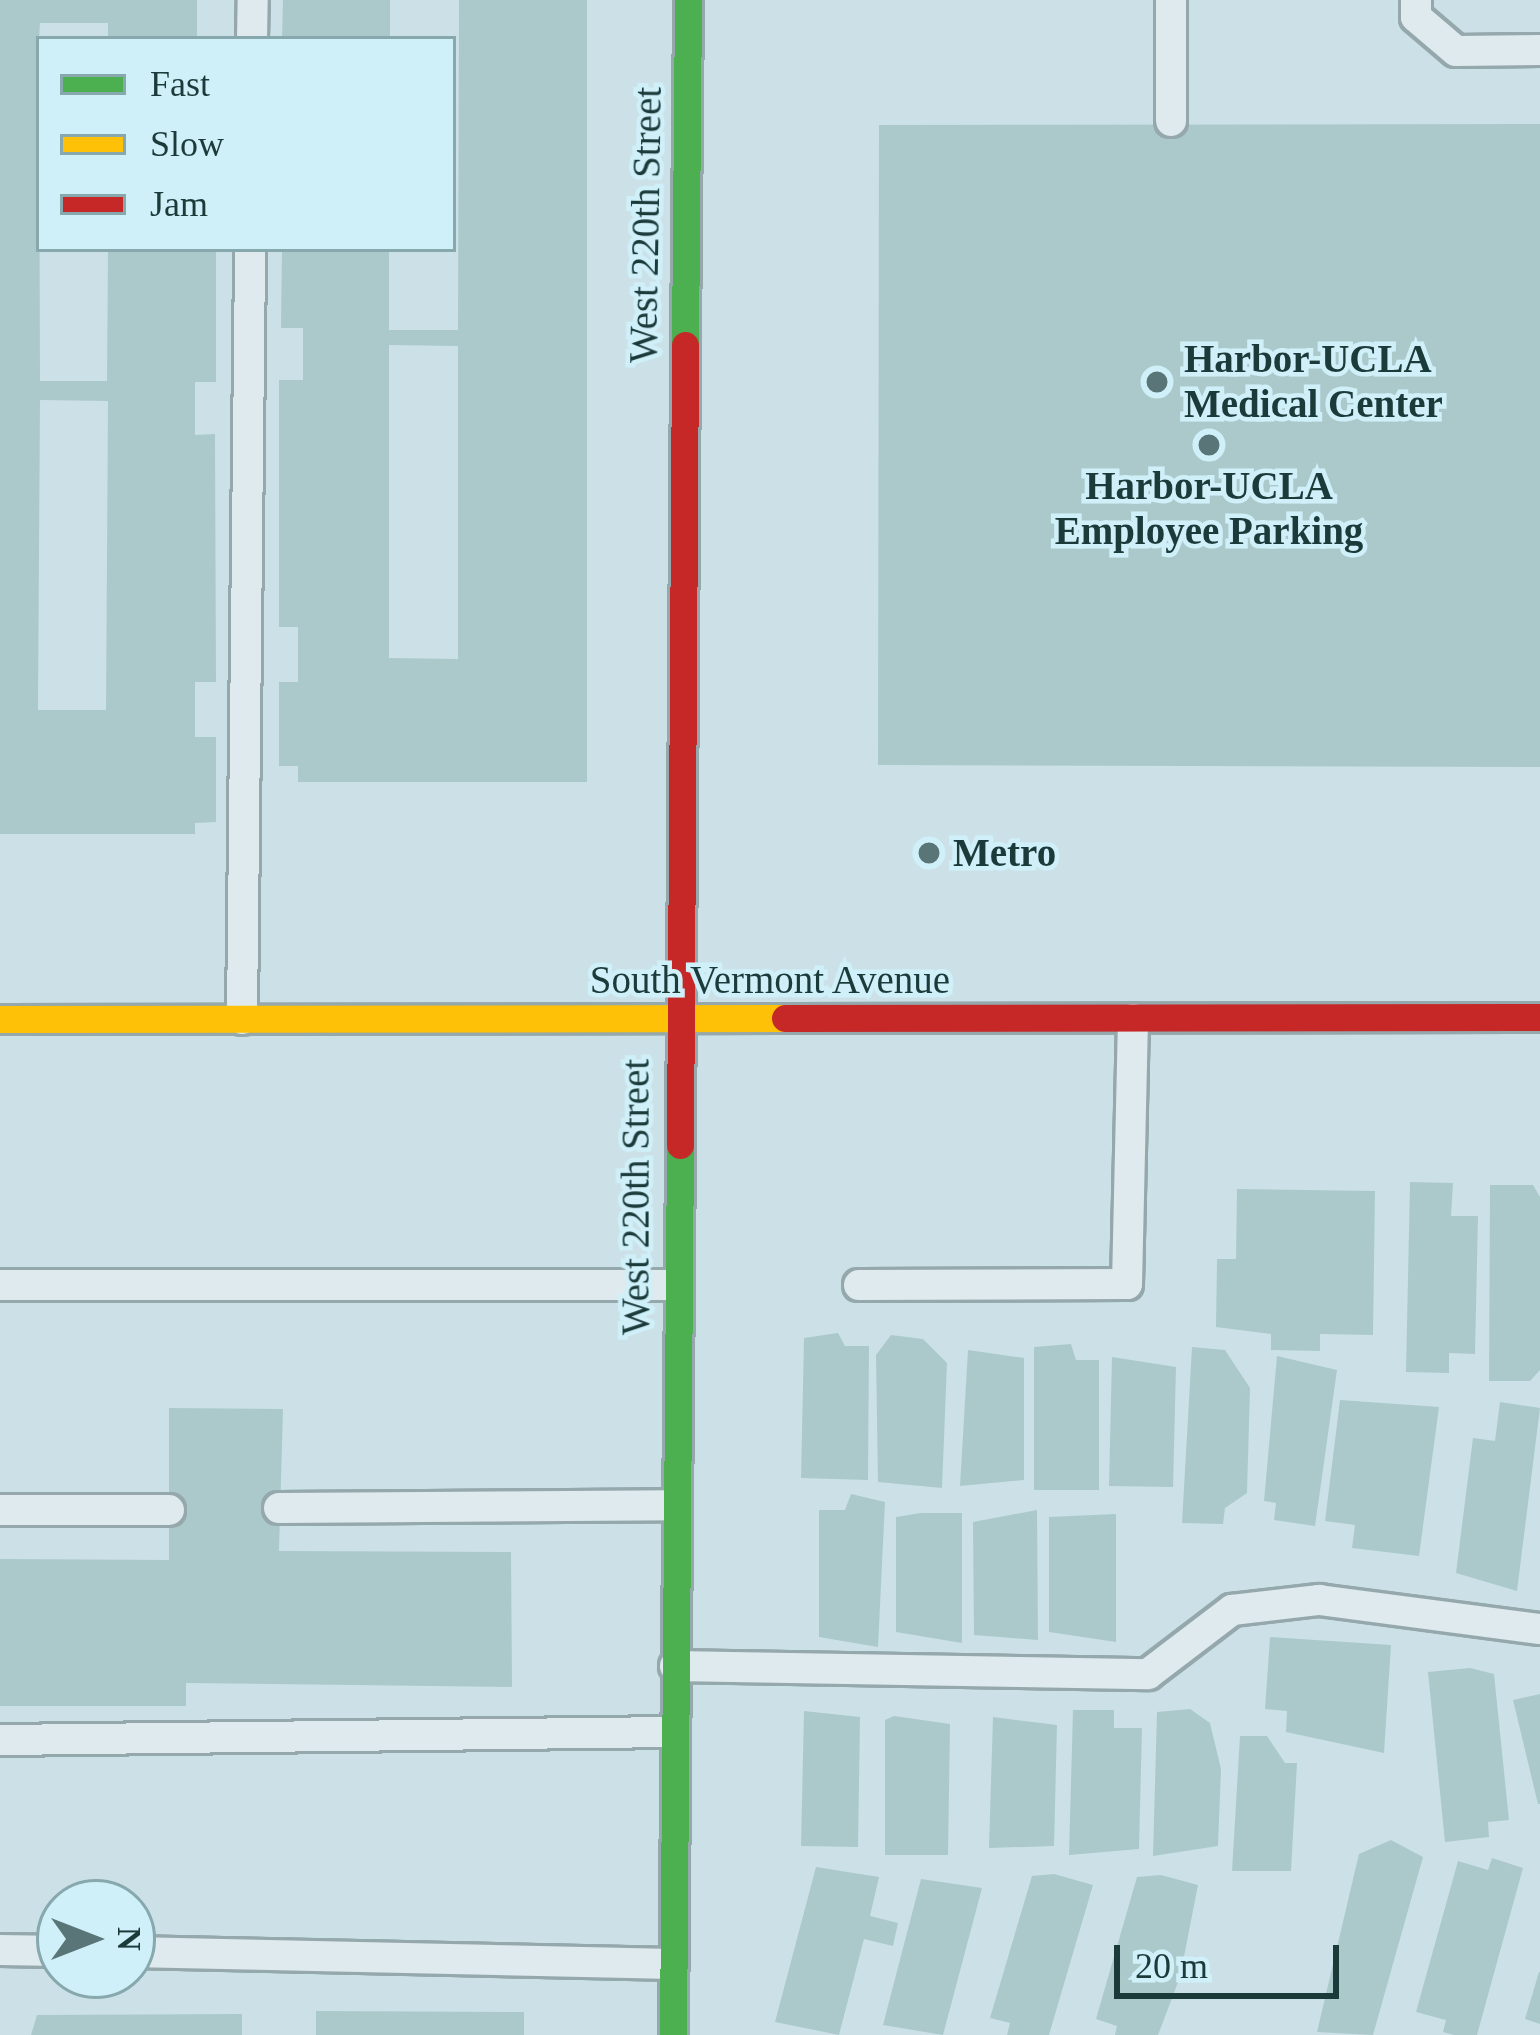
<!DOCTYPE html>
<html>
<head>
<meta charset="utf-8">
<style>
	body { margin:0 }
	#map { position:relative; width:1540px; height:2035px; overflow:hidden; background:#cbe1e7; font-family:Georgia,serif }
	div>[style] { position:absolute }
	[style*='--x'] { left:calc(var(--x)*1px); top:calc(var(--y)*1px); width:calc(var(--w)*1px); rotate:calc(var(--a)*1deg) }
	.building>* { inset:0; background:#abc9ca }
	.roads { filter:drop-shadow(3px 0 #95a8ac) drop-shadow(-3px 0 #95a8ac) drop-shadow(0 3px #95a8ac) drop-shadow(0 -3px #95a8ac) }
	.lane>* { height:30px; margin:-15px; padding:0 15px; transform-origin:15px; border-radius:15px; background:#deeaee }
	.fast>* { height:27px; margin:-13.5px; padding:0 13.5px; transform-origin:13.5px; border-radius:13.5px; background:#4caf50 }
	.slow>* { height:27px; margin:-13.5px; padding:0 13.5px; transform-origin:13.5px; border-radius:13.5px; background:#ffc107 }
	.jam>* { height:27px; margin:-13.5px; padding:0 13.5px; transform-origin:13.5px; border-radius:13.5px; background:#c62828 }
	.dots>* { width:33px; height:33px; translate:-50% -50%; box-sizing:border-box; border:6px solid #cff0f9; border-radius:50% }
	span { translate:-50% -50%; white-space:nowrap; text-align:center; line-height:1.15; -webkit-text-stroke:9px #cff0f9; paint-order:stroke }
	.street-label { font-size:39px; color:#1b3b3b }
	.poi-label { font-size:39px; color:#1b3b3b; font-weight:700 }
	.left { translate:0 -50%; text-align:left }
	.legend { position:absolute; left:36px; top:36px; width:420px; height:216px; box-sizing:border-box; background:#cff0f9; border:3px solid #87a8ad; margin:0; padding:15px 21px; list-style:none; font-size:36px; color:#1b3b3b }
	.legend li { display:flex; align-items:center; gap:24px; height:60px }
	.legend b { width:60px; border:3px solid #87a8ad }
	.north { position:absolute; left:36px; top:1879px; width:120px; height:120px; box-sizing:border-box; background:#cff0f9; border:3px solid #87a8ad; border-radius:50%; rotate:90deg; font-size:33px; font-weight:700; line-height:48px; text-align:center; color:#1b3b3b }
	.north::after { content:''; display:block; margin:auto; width:42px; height:54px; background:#597577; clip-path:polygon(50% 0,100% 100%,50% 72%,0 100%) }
	.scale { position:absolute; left:1114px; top:1945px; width:225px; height:54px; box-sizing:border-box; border:6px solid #1b3b3b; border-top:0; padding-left:15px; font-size:36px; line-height:42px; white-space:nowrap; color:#1b3b3b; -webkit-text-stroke:9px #cff0f9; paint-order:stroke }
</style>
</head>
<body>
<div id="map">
	<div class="building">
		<div style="clip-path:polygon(evenodd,0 0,197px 0,197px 39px,108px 39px,108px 23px,40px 23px,39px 39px,40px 381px,107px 381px,108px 249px,216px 249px,216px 382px,195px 382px,195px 435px,215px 434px,216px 682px,195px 682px,195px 737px,216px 737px,216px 822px,195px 823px,195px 834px,0 834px,0 0,40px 400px,108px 401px,106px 710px,38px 710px,40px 400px)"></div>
		<div style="clip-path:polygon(283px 0,390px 0,390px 39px,282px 39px)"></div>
		<div style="clip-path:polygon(evenodd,459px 0,587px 0,587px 782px,298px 782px,298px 766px,279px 766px,279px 682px,298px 682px,298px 627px,279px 627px,279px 380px,303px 380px,303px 328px,281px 328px,282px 249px,389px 249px,389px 330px,458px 330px,459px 0,389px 345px,458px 346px,458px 659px,389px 658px,389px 345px)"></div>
		<div style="clip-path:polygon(1540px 124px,1540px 767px,878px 765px,879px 125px)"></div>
		<div style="clip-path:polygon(1410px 1182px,1453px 1183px,1451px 1216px,1478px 1216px,1475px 1354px,1449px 1353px,1449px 1373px,1406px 1372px)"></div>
		<div style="clip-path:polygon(1490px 1185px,1533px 1185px,1540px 1197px,1540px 1370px,1530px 1381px,1489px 1381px)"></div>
		<div style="clip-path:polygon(1237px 1189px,1375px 1191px,1373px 1335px,1320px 1334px,1320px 1351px,1271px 1350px,1271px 1334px,1216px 1327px,1217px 1259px,1236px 1259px)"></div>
		<div style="clip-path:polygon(838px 1333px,845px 1346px,869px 1346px,868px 1480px,801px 1478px,804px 1338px)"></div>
		<div style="clip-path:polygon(891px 1335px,923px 1339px,947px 1363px,942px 1488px,878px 1482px,876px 1355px)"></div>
		<div style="clip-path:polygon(1071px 1344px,1076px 1360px,1099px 1360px,1099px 1490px,1034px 1490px,1034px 1347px)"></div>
		<div style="clip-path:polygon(1192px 1347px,1225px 1350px,1250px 1388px,1247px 1493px,1225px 1508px,1223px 1524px,1182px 1523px)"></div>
		<div style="clip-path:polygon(968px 1350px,1024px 1358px,1024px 1480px,960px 1486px)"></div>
		<div style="clip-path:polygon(1277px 1356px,1337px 1370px,1315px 1526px,1274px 1520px,1276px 1503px,1264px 1501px)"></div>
		<div style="clip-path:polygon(1112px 1357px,1176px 1367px,1173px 1487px,1109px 1486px)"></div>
		<div style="clip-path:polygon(1340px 1400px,1439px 1407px,1419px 1556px,1352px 1548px,1355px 1525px,1325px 1521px)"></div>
		<div style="clip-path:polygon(1500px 1402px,1540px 1408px,1517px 1591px,1456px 1573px,1473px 1438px,1495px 1441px)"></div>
		<div style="clip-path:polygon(169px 1408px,283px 1409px,279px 1551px,511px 1552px,512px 1687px,186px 1683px,186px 1706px,0 1706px,0 1559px,169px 1560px)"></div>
		<div style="clip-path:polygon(851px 1494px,885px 1502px,878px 1647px,819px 1637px,819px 1510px,845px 1510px)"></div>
		<div style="clip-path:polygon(1037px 1510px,1038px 1640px,974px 1635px,973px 1522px)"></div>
		<div style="clip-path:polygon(921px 1513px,962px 1513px,962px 1643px,896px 1632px,896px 1517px)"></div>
		<div style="clip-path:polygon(1116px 1514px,1116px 1642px,1049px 1632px,1049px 1517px)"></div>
		<div style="clip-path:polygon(1270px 1637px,1391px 1645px,1384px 1753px,1286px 1732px,1287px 1711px,1265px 1709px)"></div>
		<div style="clip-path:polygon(1470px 1668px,1494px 1674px,1509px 1820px,1488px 1822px,1489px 1837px,1445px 1842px,1428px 1672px)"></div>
		<div style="clip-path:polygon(1540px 1694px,1540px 1804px,1538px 1804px,1513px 1700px)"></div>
		<div style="clip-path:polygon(1190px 1709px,1210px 1723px,1221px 1769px,1218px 1846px,1153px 1856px,1157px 1712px)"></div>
		<div style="clip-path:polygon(1073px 1710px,1114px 1710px,1114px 1728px,1142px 1728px,1139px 1849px,1069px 1855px)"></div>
		<div style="clip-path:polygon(804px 1711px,860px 1717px,858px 1847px,801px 1846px)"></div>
		<div style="clip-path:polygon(894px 1716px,950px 1724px,948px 1855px,885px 1855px,885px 1720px)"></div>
		<div style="clip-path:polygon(993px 1717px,1057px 1725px,1054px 1846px,989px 1848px)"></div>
		<div style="clip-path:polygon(1240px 1736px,1267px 1736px,1285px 1763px,1297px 1763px,1291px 1871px,1232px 1871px)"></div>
		<div style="clip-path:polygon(1391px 1840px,1423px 1857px,1373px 2035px,1317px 2032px,1359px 1854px)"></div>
		<div style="clip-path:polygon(1492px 1858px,1523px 1868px,1477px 2035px,1454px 2035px,1443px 2032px,1446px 2020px,1416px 2012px,1458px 1861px,1488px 1870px)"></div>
		<div style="clip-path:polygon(816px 1867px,879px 1877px,870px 1916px,898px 1923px,893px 1946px,864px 1939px,839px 2035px,775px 2022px)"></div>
		<div style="clip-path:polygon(1054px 1874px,1093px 1885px,1049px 2035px,1007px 2035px,1010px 2023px,990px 2018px,1032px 1876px)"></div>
		<div style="clip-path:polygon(1161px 1875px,1198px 1885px,1180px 1977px,1158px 2035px,1115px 2035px,1117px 2026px,1096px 2019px,1137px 1877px)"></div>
		<div style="clip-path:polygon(921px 1879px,982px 1888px,943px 2035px,883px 2025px)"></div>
		<div style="clip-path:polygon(1539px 1972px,1540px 1972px,1540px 2024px,1525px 2019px)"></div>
		<div style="clip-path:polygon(316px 2011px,524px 2012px,524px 2035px,316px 2035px)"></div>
		<div style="clip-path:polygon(242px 2014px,242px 2035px,31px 2035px,37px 2015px)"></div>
	</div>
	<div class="roads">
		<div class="lane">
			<div style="--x:1171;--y:0;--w:121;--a:90"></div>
			<div style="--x:1416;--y:0;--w:17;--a:90"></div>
			<div style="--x:1416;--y:17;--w:52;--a:40.4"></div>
			<div style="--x:1456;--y:51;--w:84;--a:-0.7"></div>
			<div style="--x:252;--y:39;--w:39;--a:-89"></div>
			<div style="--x:242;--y:1019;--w:770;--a:-89.4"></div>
			<div style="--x:0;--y:1285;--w:675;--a:0"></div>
			<div style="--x:859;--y:1285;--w:268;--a:-0.2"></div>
			<div style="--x:1127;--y:1284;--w:265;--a:-88.7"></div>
			<div style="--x:279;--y:1508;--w:396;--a:-0.4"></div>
			<div style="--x:0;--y:1510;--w:169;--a:0"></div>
			<div style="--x:675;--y:1666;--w:473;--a:1"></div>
			<div style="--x:1148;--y:1674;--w:106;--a:-37.3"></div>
			<div style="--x:1232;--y:1610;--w:88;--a:-6.6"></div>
			<div style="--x:1319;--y:1600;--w:223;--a:7.5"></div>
			<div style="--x:0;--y:1740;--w:673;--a:-0.68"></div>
			<div style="--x:0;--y:1950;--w:60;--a:1"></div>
			<div style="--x:132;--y:1952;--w:541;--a:1.27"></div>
		</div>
		<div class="fast">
			<div style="--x:685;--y:345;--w:345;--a:-89.5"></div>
			<div style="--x:673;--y:2035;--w:890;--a:-89.55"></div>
		</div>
		<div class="slow">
			<div style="--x:0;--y:1019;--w:785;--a:-0.07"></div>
		</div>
		<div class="jam">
			<div style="--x:785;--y:1018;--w:755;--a:-0.08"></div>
			<div style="--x:680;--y:1145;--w:800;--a:-89.64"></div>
		</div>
	</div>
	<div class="dots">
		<div style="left:1157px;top:382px;background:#597577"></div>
		<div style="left:1209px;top:445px;background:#597577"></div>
		<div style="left:929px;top:853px;background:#597577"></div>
	</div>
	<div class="street-label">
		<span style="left:646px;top:225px;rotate:-89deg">West 220th Street</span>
		<span style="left:770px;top:980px">South Vermont Avenue</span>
		<span style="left:636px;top:1197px;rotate:-90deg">West 220th Street</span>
	</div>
	<div class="poi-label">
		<span class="left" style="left:1184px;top:382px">Harbor-UCLA<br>Medical Center</span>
		<span style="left:1209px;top:509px">Harbor-UCLA<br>Employee Parking</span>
		<span class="left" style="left:953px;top:853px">Metro</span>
	</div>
	<ul class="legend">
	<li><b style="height:15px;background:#4caf50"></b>Fast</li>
	<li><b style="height:15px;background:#ffc107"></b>Slow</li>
	<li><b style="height:15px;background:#c62828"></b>Jam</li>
	</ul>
	<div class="north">N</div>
	<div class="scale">20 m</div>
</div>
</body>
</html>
